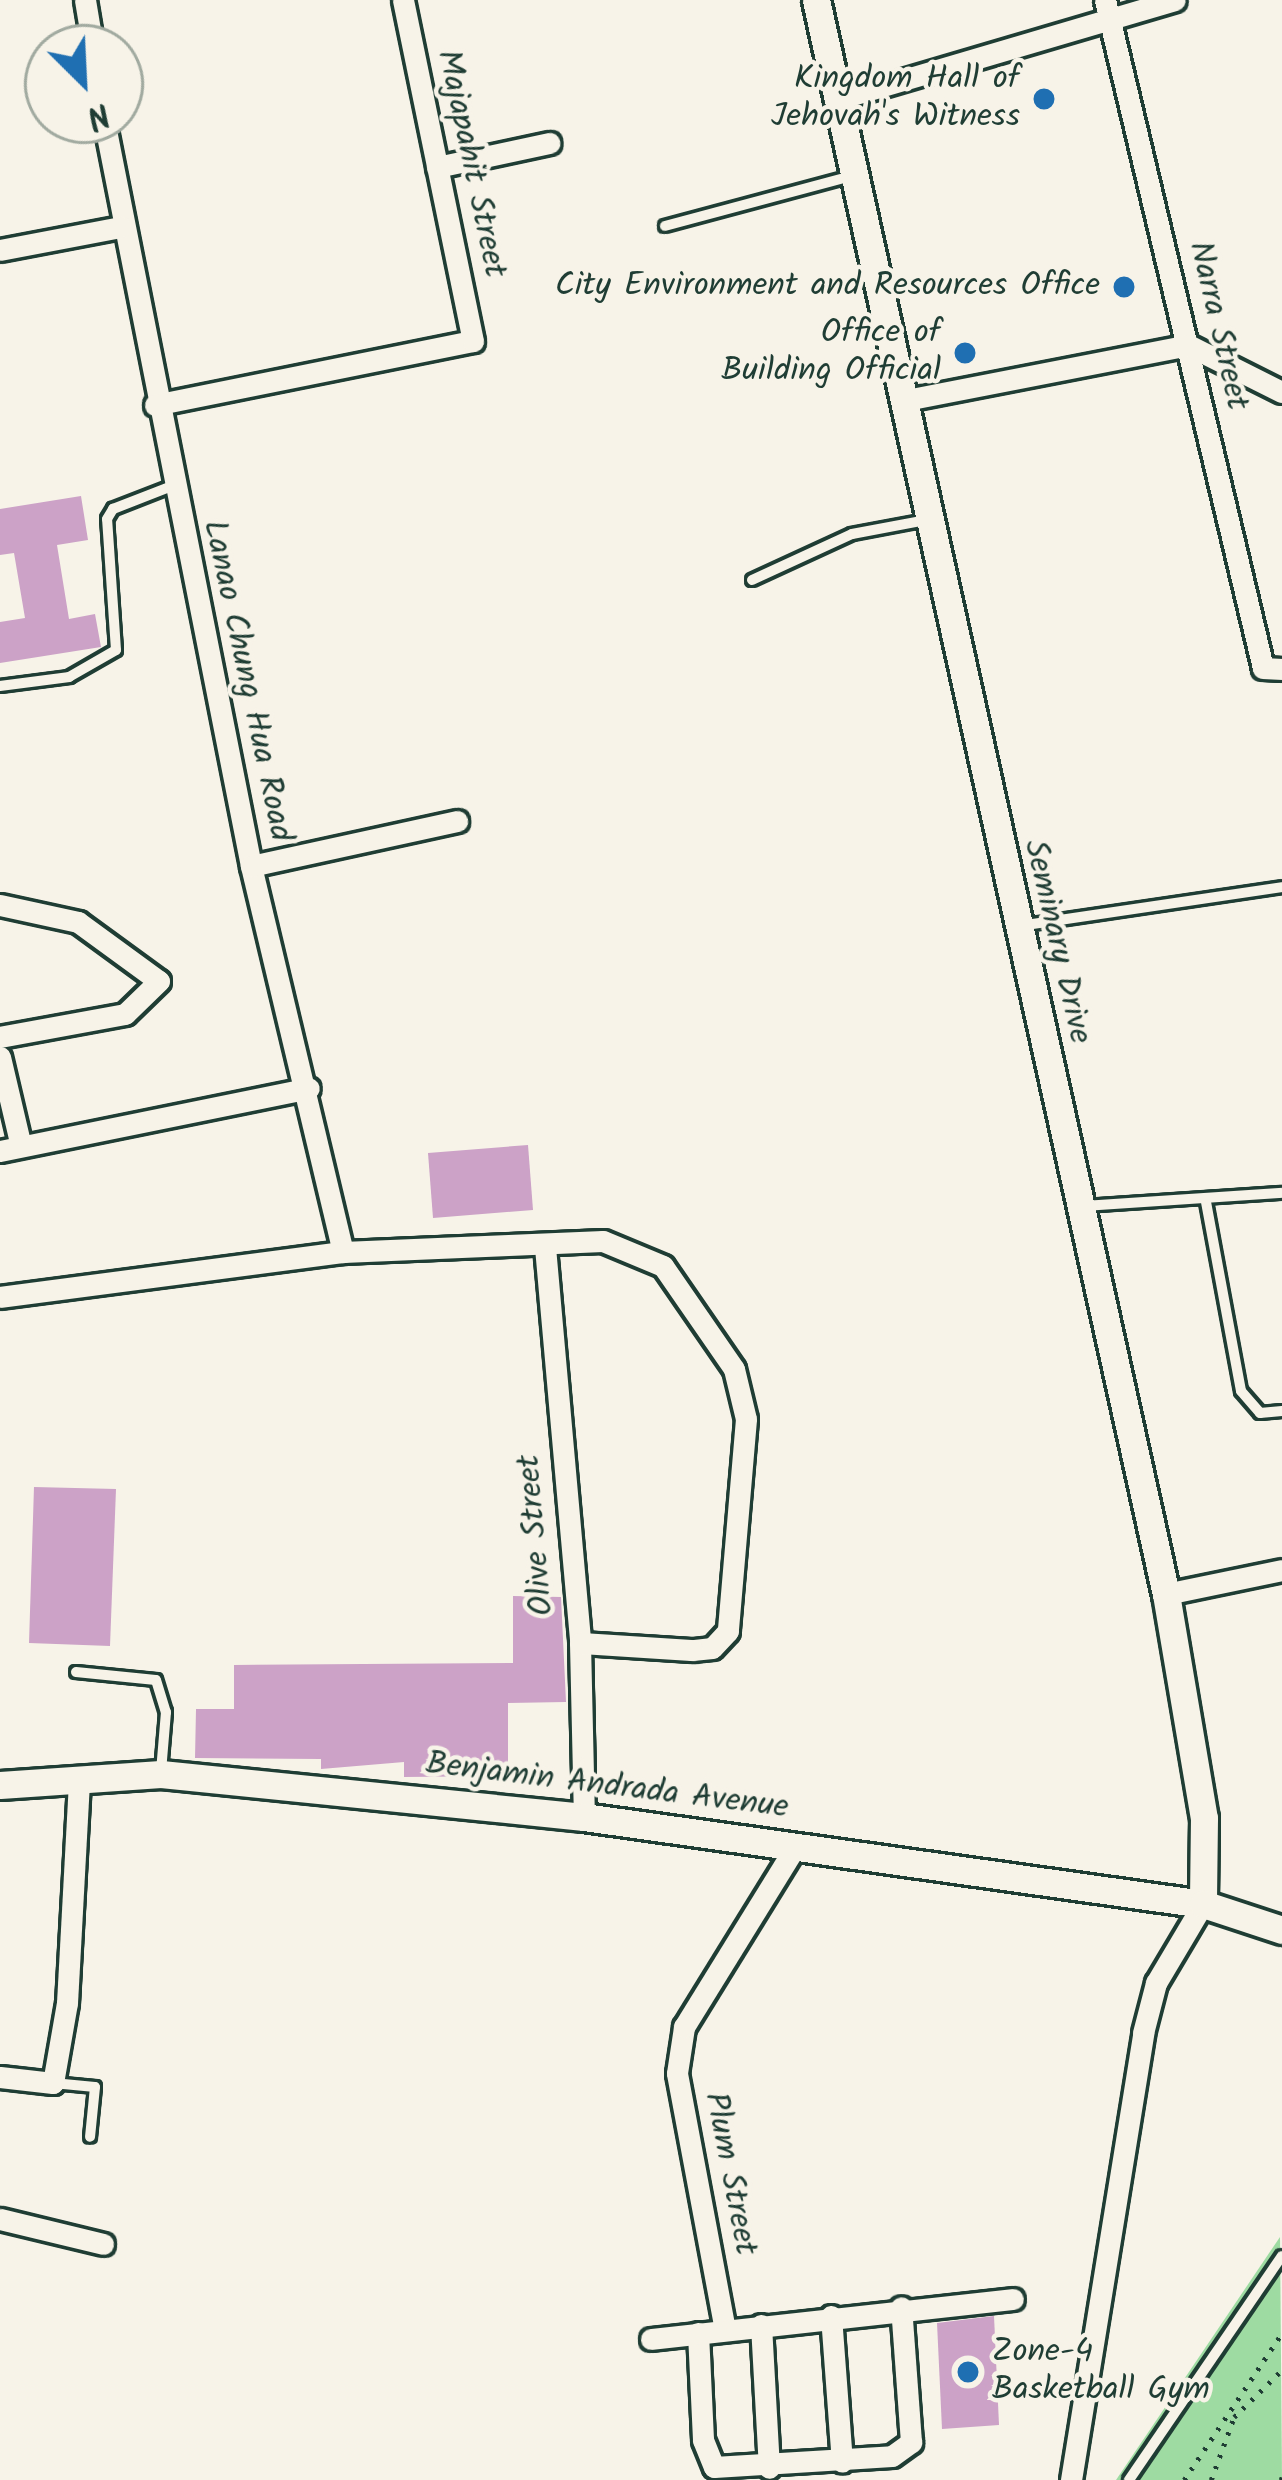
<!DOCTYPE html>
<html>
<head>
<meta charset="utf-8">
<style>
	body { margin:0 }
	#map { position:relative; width:1282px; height:2480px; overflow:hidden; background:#f7f3e8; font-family:Kalam,sans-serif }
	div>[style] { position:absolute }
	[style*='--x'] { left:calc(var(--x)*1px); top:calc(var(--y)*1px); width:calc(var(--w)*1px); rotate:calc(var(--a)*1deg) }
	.green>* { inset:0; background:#9edba2 }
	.building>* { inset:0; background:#cca2c7 }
	.path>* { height:4.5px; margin-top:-2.25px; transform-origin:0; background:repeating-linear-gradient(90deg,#1f3d34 0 3px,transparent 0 12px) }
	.roads { filter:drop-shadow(3px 0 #1f3d34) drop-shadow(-3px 0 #1f3d34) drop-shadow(0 3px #1f3d34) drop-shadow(0 -3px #1f3d34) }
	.service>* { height:10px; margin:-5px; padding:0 5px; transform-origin:5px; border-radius:5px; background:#f7f3e8 }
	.minor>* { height:21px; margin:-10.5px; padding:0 10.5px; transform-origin:10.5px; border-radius:10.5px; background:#f7f3e8 }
	.tertiary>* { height:27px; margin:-13.5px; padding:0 13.5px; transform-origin:13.5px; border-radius:13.5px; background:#f7f3e8 }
	.dots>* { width:33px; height:33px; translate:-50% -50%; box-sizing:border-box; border:6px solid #f7f3e8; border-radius:50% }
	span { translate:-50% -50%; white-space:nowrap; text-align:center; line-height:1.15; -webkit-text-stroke:9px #f7f3e8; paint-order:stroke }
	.poi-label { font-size:33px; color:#1f3d34 }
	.right { translate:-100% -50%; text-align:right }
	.left { translate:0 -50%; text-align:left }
	.street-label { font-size:33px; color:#1f3d34 }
	.north { position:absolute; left:24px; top:24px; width:120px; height:120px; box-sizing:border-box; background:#f7f3e8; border:3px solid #a1aaa0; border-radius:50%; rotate:156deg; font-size:33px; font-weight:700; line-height:48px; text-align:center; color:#1f3d34 }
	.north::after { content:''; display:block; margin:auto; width:42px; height:54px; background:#1f6fb2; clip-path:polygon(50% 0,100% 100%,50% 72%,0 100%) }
</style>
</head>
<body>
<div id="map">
	<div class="green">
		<div style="clip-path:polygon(1280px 2237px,1282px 2480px,1116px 2480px)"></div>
	</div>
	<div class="building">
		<div style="clip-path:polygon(81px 496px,88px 540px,57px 545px,69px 619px,95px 614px,101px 647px,0 663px,0 622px,25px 618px,14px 553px,0 555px,0 509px)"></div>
		<div style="clip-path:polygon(528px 1145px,533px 1210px,433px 1218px,428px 1153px)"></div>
		<div style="clip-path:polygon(34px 1487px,116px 1489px,110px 1646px,29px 1643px)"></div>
		<div style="clip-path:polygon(513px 1596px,561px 1597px,566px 1702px,508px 1703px,508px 1776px,404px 1777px,404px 1762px,321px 1769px,321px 1759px,195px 1758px,196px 1709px,234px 1709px,234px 1665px,513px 1663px)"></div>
		<div style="clip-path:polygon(994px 2316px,999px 2425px,942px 2429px,937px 2323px)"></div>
	</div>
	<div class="path">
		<div style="--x:1184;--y:2480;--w:177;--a:-56.3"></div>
		<div style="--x:1211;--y:2480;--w:67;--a:-69.9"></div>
		<div style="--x:1234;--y:2417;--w:67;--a:-44.4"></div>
		<div style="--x:1281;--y:2480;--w:3;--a:-72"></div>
	</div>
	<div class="roads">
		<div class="service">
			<div style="--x:665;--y:226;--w:194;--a:-15"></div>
			<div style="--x:752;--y:580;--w:110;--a:-24.7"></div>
			<div style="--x:852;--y:534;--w:75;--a:-10.7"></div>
			<div style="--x:0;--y:686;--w:70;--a:-7.4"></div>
			<div style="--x:69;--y:677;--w:54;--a:-29.9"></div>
			<div style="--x:116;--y:650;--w:131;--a:-93.9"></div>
			<div style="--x:107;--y:519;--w:12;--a:-59"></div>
			<div style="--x:113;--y:509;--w:63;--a:-21.3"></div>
			<div style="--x:1019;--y:926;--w:266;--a:-8.4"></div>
			<div style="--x:1206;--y:1202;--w:192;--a:79.5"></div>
			<div style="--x:1241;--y:1391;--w:29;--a:49"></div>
			<div style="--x:1260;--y:1413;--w:22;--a:-5"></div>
			<div style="--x:1085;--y:1206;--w:197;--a:-3.8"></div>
			<div style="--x:76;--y:1672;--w:80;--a:5.7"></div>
			<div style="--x:156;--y:1680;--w:34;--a:73"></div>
			<div style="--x:166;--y:1712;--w:59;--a:94.8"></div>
			<div style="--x:53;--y:2083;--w:42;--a:5.4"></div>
			<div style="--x:95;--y:2087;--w:50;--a:95.7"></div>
			<div style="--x:1129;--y:2480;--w:271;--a:-55.7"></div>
		</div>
		<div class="minor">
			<div style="--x:85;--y:0;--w:49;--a:80.5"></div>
			<div style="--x:1105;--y:0;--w:686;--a:76.69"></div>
			<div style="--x:1263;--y:668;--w:19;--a:3"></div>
			<div style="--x:835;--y:100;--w:354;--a:-16.4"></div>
			<div style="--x:104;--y:120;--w:760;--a:78.85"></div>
			<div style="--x:251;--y:866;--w:397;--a:76.6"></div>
			<div style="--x:437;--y:167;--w:115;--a:-12.1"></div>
			<div style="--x:0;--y:250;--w:123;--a:-10.8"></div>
			<div style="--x:901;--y:401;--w:292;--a:-11"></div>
			<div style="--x:1188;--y:345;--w:105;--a:26.6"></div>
			<div style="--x:155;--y:405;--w:324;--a:-11.4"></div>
			<div style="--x:473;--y:341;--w:348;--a:-101.6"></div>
			<div style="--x:251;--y:866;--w:211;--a:-12.3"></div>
			<div style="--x:0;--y:905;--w:80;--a:12.3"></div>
			<div style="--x:78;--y:922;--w:100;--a:36.1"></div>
			<div style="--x:159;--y:981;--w:47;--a:135.9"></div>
			<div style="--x:125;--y:1014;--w:127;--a:169.6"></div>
			<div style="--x:0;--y:1057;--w:87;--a:76.8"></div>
			<div style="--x:0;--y:1151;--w:315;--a:-11.5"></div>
			<div style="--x:545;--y:1247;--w:398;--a:84.9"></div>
			<div style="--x:580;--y:1643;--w:174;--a:88.7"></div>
			<div style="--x:0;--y:1297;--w:346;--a:-7.5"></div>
			<div style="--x:343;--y:1252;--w:260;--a:-2.4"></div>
			<div style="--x:603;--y:1241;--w:65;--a:22.6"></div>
			<div style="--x:663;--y:1266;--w:125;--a:55.4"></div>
			<div style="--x:734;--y:1369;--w:51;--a:76.5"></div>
			<div style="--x:746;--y:1419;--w:213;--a:94.9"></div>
			<div style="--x:728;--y:1631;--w:23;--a:133"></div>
			<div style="--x:712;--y:1648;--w:20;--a:174"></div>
			<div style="--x:692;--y:1650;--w:112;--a:-176.4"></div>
			<div style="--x:1166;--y:1594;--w:118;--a:-11.7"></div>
			<div style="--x:0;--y:2077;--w:53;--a:6.5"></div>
			<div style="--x:53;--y:2083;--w:81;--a:-80.1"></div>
			<div style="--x:67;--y:2003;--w:225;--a:-86.9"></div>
			<div style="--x:0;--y:2219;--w:106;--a:13.6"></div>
			<div style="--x:831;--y:2316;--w:146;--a:85.7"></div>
			<div style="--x:761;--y:2325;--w:143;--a:86.8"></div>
			<div style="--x:725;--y:2330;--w:261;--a:-100.6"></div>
			<div style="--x:677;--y:2073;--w:47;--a:-81.3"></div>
			<div style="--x:684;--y:2027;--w:213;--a:-58.3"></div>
			<div style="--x:698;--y:2333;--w:107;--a:87.3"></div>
			<div style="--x:703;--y:2440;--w:29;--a:68"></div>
			<div style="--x:714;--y:2467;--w:178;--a:-3.5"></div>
			<div style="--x:892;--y:2456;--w:24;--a:-36"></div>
			<div style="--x:911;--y:2442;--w:135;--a:-94.2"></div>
			<div style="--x:651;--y:2339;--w:364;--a:-6.3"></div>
			<div style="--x:1071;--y:2480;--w:453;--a:-80.8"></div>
			<div style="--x:1143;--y:2033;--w:52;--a:-75.4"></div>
			<div style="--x:1156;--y:1983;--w:92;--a:-59.3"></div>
		</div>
		<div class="tertiary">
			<div style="--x:816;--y:0;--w:1632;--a:77.62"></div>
			<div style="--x:1166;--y:1594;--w:227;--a:80.4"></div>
			<div style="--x:1204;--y:1818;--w:86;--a:90.7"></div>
			<div style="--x:0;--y:1785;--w:161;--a:-3.9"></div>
			<div style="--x:161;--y:1774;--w:425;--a:5.8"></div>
			<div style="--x:584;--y:1817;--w:625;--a:8"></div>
			<div style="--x:1203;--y:1904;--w:83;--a:18.2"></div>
		</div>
	</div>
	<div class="dots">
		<div style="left:1044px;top:99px;background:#1f6fb2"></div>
		<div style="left:1124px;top:287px;background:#1f6fb2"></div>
		<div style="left:965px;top:353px;background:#1f6fb2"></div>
		<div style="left:968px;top:2372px;background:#1f6fb2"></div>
	</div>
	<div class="poi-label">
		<span class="right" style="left:1020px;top:99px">Kingdom Hall of<br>Jehovah's Witness</span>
		<span class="right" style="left:1100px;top:287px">City Environment and Resources Office</span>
		<span class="right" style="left:941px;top:353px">Office of<br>Building Official</span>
		<span class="left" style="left:992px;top:2372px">Zone-4<br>Basketball Gym</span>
	</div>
	<div class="street-label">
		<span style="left:470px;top:164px;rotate:78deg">Majapahit Street</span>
		<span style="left:1217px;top:326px;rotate:77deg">Narra Street</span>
		<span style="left:246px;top:681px;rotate:78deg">Lanao Chung Hua Road</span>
		<span style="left:1056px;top:942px;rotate:77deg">Seminary Drive</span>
		<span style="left:537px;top:1535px;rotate:-95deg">Olive Street</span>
		<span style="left:607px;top:1787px;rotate:7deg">Benjamin Andrada Avenue</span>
		<span style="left:729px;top:2174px;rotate:79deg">Plum Street</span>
	</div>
	<div class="north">N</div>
</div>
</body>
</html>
